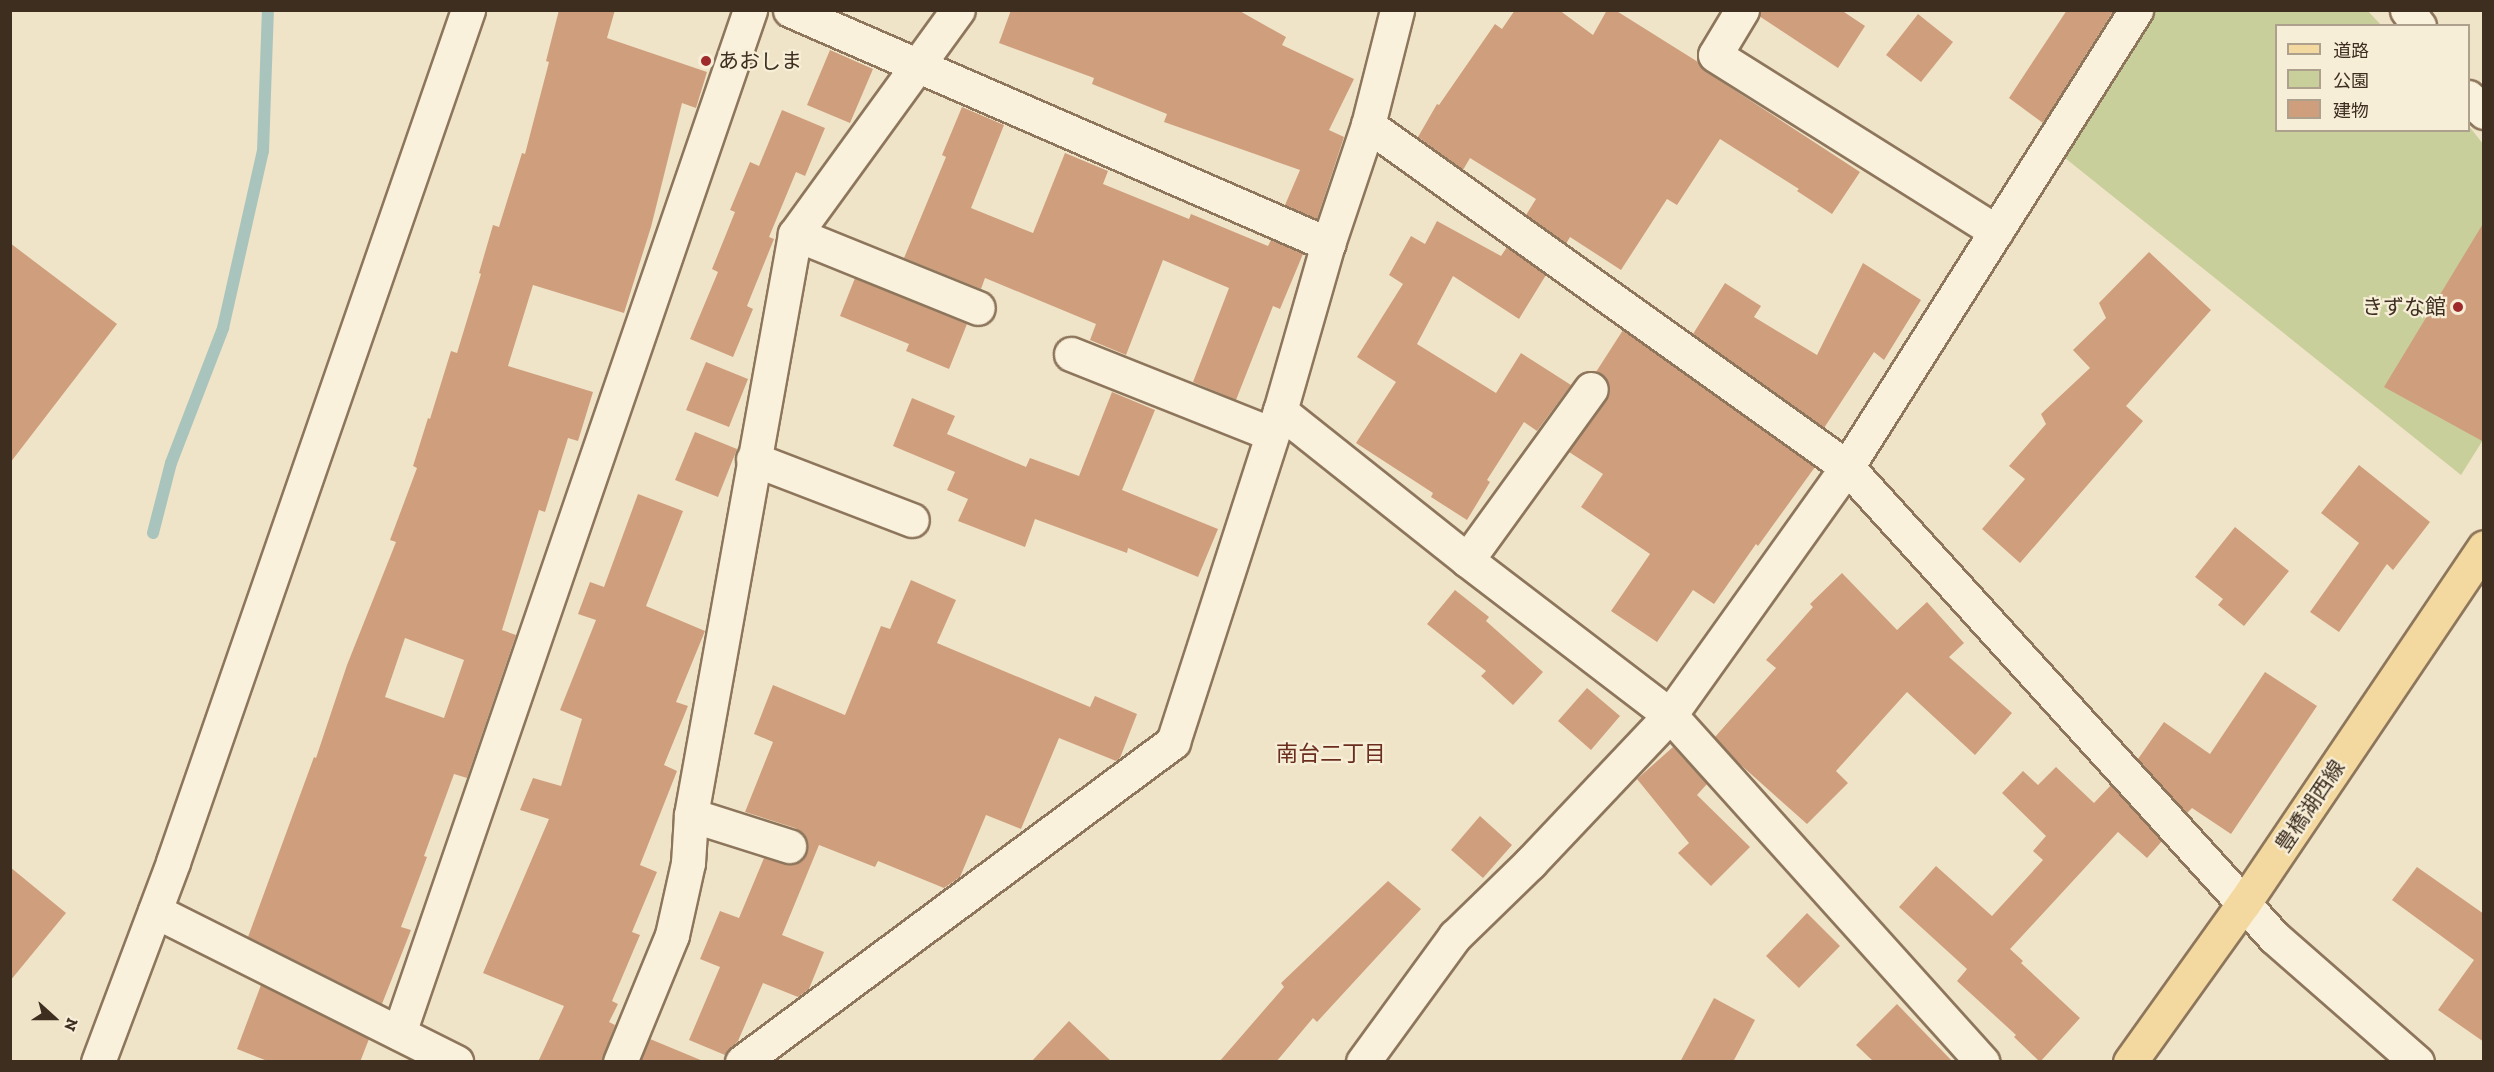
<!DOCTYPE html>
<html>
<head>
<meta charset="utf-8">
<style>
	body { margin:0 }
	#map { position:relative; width:2494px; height:1072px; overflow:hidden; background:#f0e4c8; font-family:"Zilla Slab","Noto Sans JP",serif }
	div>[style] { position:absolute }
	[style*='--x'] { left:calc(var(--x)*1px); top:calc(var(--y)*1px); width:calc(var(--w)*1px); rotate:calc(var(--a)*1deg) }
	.green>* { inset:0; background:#c9cf9b }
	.stream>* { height:12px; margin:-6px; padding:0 6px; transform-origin:6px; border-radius:6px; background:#a9c4bc }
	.building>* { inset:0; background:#cf9f7d }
	.roads { filter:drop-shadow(2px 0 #8d765c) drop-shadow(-2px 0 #8d765c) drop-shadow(0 2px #8d765c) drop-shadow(0 -2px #8d765c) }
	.minor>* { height:33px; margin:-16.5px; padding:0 16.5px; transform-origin:16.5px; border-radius:16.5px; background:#faf1dc }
	.major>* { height:33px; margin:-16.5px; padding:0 16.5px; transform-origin:16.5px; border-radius:16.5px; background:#f3d9a0 }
	.dots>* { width:16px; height:16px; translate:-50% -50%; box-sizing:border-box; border:3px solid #f7eed8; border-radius:50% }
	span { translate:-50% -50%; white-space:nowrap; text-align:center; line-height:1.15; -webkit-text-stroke:4.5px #f7eed8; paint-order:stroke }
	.poi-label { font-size:21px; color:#3d2e20 }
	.left { translate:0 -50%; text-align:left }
	.right { translate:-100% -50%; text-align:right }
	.street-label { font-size:21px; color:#3d2e20 }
	.neighbourhood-label { font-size:22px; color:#6b2e1e }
	.frame { position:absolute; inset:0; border:12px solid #3d2e20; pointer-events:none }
	.legend { position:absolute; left:2275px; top:24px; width:195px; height:108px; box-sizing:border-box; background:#f7eed8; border:2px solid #ada18e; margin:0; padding:8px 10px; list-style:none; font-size:18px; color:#3d2e20 }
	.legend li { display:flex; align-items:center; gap:12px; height:30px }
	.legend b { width:30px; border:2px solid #ada18e }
	.north { position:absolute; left:24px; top:988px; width:60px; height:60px; -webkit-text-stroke:4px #f7eed8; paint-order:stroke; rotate:111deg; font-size:16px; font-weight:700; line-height:24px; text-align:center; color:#3d2e20 }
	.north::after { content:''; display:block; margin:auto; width:21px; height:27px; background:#3d2e20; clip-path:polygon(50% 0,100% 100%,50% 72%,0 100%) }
</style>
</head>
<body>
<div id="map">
	<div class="green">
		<div style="clip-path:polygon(2153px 11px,2368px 11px,2381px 25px,2276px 26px,2276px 130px,2468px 130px,2469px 126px,2483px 144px,2483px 440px,2461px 475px,2060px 154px)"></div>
	</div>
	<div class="stream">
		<div style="--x:153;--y:533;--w:72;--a:-75.6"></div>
		<div style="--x:171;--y:463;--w:145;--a:-68.9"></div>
		<div style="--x:223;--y:328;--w:181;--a:-77.3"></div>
		<div style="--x:263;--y:151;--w:141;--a:-88"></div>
	</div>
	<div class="building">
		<div style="clip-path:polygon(evenodd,559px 10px,615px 10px,607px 38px,707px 72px,696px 108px,682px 103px,651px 227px,624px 313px,533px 285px,508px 366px,593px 392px,578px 441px,568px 438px,545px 512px,539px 510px,502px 630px,516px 635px,467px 778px,454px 774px,424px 856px,427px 857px,401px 927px,411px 930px,382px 1004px,248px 937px,314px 757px,316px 758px,347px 665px,396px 542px,390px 540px,417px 468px,413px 466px,428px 418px,430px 419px,451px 351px,457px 353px,481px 274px,479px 273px,493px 225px,499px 227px,522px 153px,525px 154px,549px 62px,546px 61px,559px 10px,405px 638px,464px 660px,444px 718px,385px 697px,405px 638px)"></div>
		<div style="clip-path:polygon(1011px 10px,1238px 10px,1286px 37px,1282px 45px,1354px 79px,1329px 130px,1344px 137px,1317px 219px,1285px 205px,1300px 170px,1164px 122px,1167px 114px,1092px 84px,1094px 78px,999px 43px)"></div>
		<div style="clip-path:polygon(1515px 10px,1559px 10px,1593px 35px,1607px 10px,1615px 10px,1698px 62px,1705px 71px,1860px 172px,1832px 214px,1797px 191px,1799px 189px,1720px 139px,1677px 205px,1667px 199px,1621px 270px,1570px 237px,1566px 244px,1526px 215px,1536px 199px,1470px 158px,1463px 170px,1418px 137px,1437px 104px,1439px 105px,1495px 24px,1502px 29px)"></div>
		<div style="clip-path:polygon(1761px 10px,1841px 10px,1865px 26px,1838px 68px,1759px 16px)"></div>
		<div style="clip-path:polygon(2067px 10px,2114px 10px,2043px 123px,2009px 98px)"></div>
		<div style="clip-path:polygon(1918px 14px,1953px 42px,1921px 82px,1886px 55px)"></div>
		<div style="clip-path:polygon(830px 50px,873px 69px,850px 123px,807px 105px)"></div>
		<div style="clip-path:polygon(962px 107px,1004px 125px,971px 208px,1033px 233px,1065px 153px,1108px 171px,1103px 184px,1189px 219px,1191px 214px,1268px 246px,1271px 240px,1303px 254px,1280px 309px,1273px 306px,1236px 400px,1193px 382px,1229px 288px,1163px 260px,1126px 355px,1090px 340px,1096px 324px,985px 278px,981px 289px,904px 258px,946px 157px,942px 155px)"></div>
		<div style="clip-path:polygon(782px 110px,825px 128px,805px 176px,796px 172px,769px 237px,774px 239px,747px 306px,753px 309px,733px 357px,690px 339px,718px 272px,712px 269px,735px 212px,730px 210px,750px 162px,759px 166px)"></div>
		<div style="clip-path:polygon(1437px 221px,1501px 256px,1507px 247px,1546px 275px,1519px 319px,1453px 276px,1417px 344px,1496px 393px,1521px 353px,1571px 385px,1537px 431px,1524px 422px,1487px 480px,1490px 482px,1467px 520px,1431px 497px,1433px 493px,1356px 443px,1396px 382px,1357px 357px,1403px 284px,1389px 275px,1411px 236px,1425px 244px)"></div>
		<div style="clip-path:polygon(2484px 222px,2484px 442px,2384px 387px)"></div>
		<div style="clip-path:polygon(10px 243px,117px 324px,10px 463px)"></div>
		<div style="clip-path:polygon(2149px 252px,2211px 310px,2126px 406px,2143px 421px,2020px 563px,1982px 529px,2025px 479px,2009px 466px,2046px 424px,2041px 414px,2090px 368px,2073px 350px,2106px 318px,2099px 303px)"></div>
		<div style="clip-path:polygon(1863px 263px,1921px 300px,1884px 360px,1874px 352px,1824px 428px,1693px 334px,1725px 283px,1761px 306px,1754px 317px,1817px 355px)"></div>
		<div style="clip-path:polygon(855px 278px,967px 324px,949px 369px,906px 351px,909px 344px,840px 316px)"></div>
		<div style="clip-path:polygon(1623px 330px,1815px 467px,1758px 546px,1756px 544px,1714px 604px,1693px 590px,1657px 642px,1611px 611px,1650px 554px,1581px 507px,1603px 474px,1569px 452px,1606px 399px,1610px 392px,1608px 382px,1596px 372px)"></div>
		<div style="clip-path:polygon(706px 362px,748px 379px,729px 427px,686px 410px)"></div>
		<div style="clip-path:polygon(1112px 392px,1155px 410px,1122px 490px,1218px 529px,1198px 577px,1128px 548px,1127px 553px,1035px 519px,1025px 547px,958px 521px,968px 499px,947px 490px,955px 472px,893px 446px,912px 398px,955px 416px,947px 434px,1026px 467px,1030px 458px,1079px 476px)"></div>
		<div style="clip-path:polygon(695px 432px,737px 449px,718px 497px,675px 480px)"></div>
		<div style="clip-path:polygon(2359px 465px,2430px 522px,2393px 570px,2387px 564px,2339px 632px,2310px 612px,2359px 543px,2321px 513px)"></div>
		<div style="clip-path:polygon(638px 494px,683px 511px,646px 606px,705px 631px,676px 702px,688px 706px,664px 765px,677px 771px,640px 865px,657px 872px,632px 932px,640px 935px,612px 1001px,618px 1004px,609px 1022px,615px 1025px,602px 1062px,538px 1062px,564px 1006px,483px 973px,549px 819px,520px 810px,533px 778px,561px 786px,582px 719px,560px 710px,596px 620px,578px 614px,590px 582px,604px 587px)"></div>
		<div style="clip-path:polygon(2235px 527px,2289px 571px,2244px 626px,2218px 605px,2223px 599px,2195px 577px)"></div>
		<div style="clip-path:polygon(1842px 573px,1897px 630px,1927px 602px,1964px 643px,1949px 657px,2012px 713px,1975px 755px,1907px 692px,1836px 771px,1848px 783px,1807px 824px,1733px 758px,1715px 737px,1776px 668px,1766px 660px,1813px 607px,1810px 604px)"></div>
		<div style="clip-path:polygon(911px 580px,956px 600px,937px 643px,1090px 707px,1095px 696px,1137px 714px,1120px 758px,1116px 761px,1059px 738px,1021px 829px,986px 815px,960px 877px,944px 888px,878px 861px,875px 867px,819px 845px,782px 935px,824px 952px,809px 989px,798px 997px,763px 983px,738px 1041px,725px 1055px,689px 1040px,720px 967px,700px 959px,720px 911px,739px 918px,764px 858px,792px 864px,801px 860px,807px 851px,807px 843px,803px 834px,795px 828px,745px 812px,773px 742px,754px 734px,773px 685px,845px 715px,881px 626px,890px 629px)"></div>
		<div style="clip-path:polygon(1455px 590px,1489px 617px,1486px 621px,1543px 672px,1513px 705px,1481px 676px,1486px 671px,1427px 624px)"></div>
		<div style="clip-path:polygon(2265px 672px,2317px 706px,2231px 834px,2192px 808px,2187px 813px,2138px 759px,2164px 722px,2210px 754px)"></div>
		<div style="clip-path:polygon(1587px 688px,1620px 716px,1591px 750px,1558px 721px)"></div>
		<div style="clip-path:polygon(1673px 747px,1707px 784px,1697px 795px,1750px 847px,1711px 886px,1678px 853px,1689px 843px,1637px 779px)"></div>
		<div style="clip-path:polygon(2056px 767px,2094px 803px,2111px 785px,2162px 841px,2147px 858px,2118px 832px,2010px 949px,2023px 961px,2021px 963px,2080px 1018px,2040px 1062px,2014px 1037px,2016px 1035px,1957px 981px,1967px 969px,1899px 907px,1936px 866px,1992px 916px,2043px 860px,2033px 851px,2046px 836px,2002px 793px,2023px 771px,2038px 785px)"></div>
		<div style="clip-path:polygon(1480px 816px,1512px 845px,1483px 878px,1451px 850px)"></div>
		<div style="clip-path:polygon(10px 867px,66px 913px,10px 981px)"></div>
		<div style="clip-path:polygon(2417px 867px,2484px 914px,2484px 1042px,2438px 1010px,2474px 960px,2392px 900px)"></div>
		<div style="clip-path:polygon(1388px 881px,1421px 909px,1317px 1022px,1313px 1018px,1276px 1062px,1219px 1062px,1284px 987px,1281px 983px)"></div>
		<div style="clip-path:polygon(1807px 913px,1840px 946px,1799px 988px,1766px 956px)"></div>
		<div style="clip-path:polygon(261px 985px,369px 1039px,360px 1062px,270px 1062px,237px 1049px)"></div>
		<div style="clip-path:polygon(1714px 998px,1755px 1020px,1733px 1062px,1680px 1062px)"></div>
		<div style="clip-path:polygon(1897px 1004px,1953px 1062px,1874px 1062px,1856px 1045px)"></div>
		<div style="clip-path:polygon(1069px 1021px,1112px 1062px,1031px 1062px)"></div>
		<div style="clip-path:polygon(650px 1039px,703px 1061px,703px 1062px,640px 1062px)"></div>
	</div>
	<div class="roads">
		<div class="minor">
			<div style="--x:790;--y:10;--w:587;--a:23.51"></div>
			<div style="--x:1742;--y:10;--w:52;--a:121"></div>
			<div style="--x:1715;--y:55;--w:332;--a:32.1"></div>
			<div style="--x:2407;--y:10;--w:20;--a:53"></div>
			<div style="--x:2468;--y:97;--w:22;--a:43"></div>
			<div style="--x:1368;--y:125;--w:589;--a:35.53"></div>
			<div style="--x:1847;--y:467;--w:635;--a:47.74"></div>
			<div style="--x:2274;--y:937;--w:190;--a:41.2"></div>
			<div style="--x:795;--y:234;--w:197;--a:22"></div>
			<div style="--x:1071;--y:354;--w:216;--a:21.7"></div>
			<div style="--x:1280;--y:411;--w:239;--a:38.5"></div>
			<div style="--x:1467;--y:560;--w:255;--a:37.4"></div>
			<div style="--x:1670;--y:715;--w:467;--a:48"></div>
			<div style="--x:753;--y:459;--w:170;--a:21"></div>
			<div style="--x:1467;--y:560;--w:211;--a:-54.1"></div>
			<div style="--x:691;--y:815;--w:103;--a:17.6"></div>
			<div style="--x:155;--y:911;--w:337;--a:26.6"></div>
			<div style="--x:399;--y:1033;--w:1082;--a:-71.06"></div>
			<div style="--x:98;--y:1062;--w:214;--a:-69.4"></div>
			<div style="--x:173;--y:862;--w:902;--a:-70.9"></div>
			<div style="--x:620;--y:1062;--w:137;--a:-67.7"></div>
			<div style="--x:672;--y:935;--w:74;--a:-77.5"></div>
			<div style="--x:688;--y:863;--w:48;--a:-86.4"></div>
			<div style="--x:691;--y:815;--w:590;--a:-79.85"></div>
			<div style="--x:795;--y:234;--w:277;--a:-54"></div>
			<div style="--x:742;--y:1062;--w:537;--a:-36.59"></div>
			<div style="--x:1173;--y:742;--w:348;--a:-72.1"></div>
			<div style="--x:1280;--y:411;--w:174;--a:-74"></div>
			<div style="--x:1328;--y:244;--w:126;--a:-71.4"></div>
			<div style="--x:1368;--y:125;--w:119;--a:-75.8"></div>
			<div style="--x:1363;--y:1062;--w:156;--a:-53.9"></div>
			<div style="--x:1455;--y:936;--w:105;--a:-44.2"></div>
			<div style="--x:1530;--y:863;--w:204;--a:-46.6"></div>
			<div style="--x:1670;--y:715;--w:305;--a:-54.5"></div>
			<div style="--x:1847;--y:467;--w:541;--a:-57.69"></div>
		</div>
		<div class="major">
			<div style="--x:2130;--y:1062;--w:196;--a:-54.4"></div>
			<div style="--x:2244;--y:903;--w:429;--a:-56"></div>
		</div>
	</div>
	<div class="dots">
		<div style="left:706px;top:61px;background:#9e2a2b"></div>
		<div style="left:2458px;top:307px;background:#9e2a2b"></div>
	</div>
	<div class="poi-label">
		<span class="left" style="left:718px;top:61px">あおしま</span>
		<span class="right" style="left:2446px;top:307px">きずな館</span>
	</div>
	<div class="street-label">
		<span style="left:2310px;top:806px;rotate:-56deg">豊橋湖西線</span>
	</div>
	<div class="neighbourhood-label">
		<span style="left:1331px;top:754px">南台二丁目</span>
	</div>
	<div class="frame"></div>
	<ul class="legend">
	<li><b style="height:8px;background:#f3d9a0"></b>道路</li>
	<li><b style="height:16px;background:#c9cf9b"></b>公園</li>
	<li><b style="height:16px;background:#cf9f7d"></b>建物</li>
	</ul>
	<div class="north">N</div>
</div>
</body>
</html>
